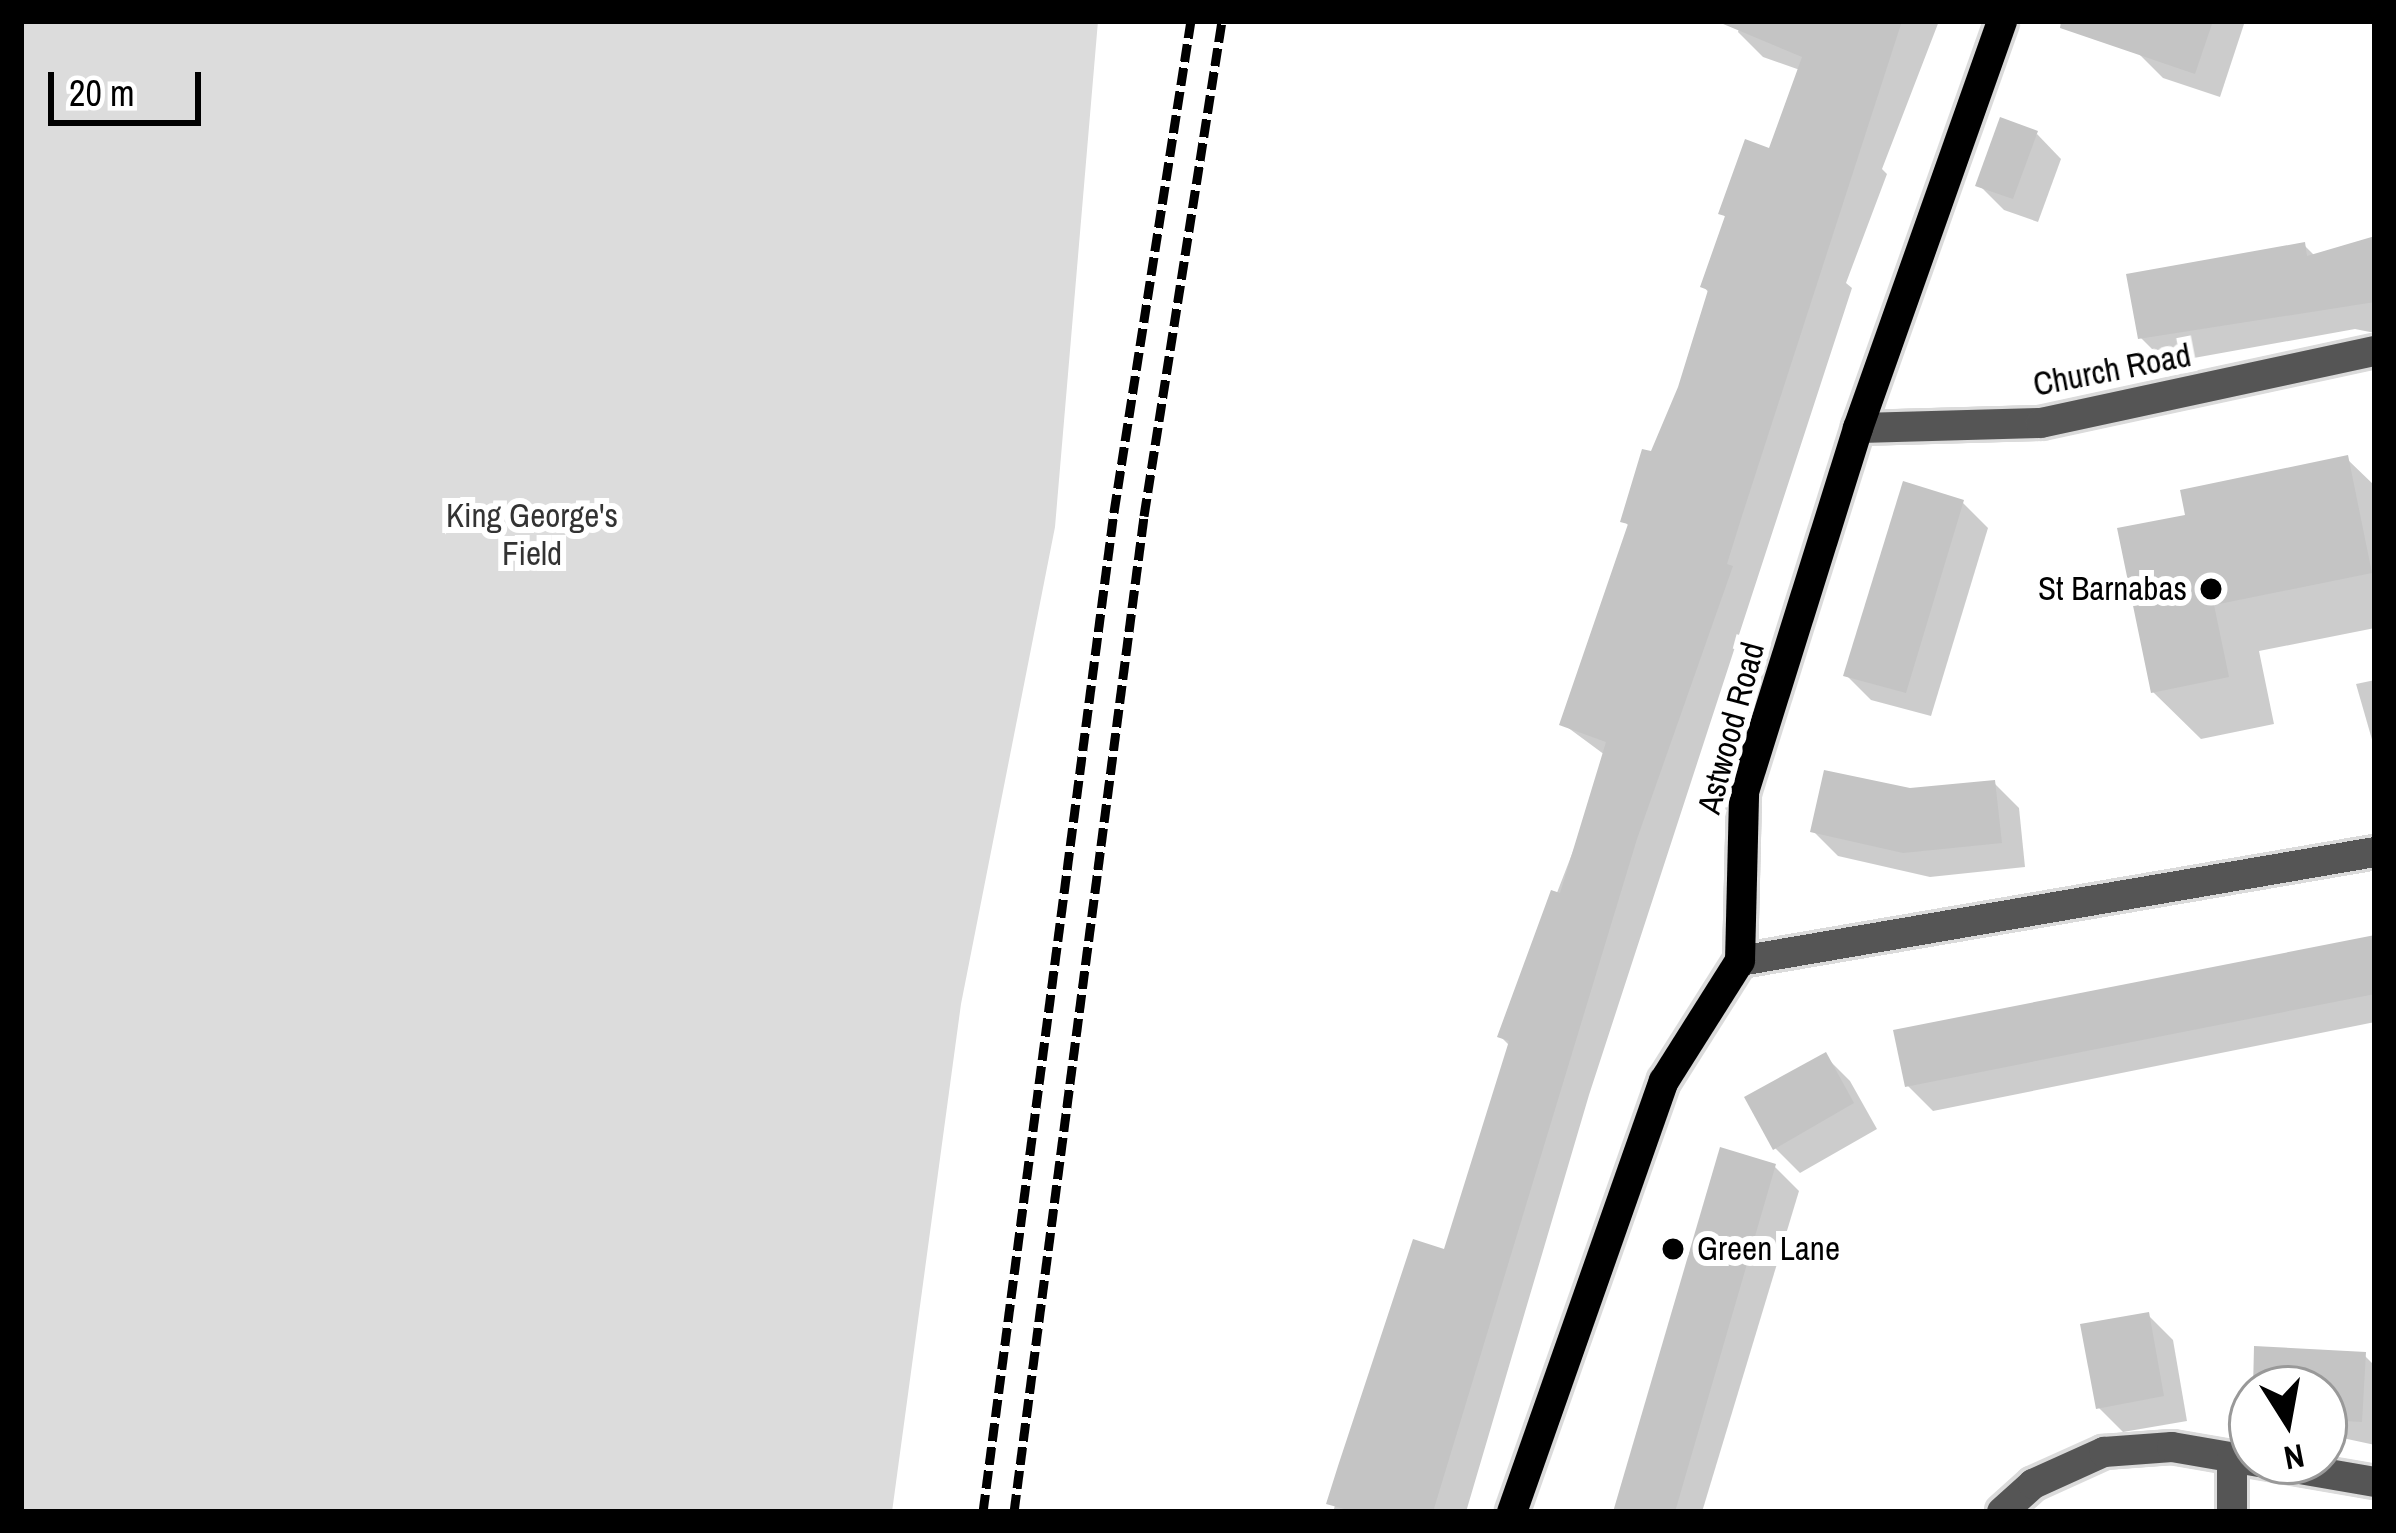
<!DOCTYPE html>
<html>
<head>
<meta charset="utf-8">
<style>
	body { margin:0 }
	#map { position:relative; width:2396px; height:1533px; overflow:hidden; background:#fff; font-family:"Archivo Narrow",sans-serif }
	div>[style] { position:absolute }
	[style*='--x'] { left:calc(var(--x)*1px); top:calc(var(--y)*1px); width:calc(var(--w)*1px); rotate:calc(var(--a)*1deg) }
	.green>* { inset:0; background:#dcdcdc }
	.shadow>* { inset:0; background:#0003 }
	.building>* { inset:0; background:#c4c4c4 }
	.roads { filter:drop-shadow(3px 0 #dbdbdb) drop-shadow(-3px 0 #dbdbdb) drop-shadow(0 3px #dbdbdb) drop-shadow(0 -3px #dbdbdb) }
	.minor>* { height:30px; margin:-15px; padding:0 15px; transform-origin:15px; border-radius:15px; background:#555 }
	.major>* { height:30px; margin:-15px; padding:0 15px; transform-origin:15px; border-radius:15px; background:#000 }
	.rail>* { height:9px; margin-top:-4.5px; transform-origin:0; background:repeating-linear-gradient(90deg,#000 0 18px,transparent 0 24px) }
	.dots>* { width:33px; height:33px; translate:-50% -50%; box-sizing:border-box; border:6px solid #fff; border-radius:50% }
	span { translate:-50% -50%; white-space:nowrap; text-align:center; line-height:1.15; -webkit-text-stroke:12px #fff; paint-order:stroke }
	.street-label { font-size:33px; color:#000 }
	.park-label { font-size:33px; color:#333 }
	.poi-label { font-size:33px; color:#000 }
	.right { translate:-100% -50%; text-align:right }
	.left { translate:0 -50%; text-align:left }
	.frame { position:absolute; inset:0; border:24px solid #000; pointer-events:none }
	.north { position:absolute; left:2228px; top:1365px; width:120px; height:120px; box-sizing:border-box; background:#fff; border:3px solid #999; border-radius:50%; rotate:169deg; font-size:33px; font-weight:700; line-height:48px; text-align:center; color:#000 }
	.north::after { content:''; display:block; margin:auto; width:42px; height:54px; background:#000; clip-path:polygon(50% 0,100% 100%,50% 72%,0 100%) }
	.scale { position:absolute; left:48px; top:72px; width:153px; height:54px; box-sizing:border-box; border:6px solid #000; border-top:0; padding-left:15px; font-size:36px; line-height:42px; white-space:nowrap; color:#000; -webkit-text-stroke:9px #fff; paint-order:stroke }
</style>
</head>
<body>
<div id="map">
	<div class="green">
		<div style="clip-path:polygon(21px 21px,1098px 21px,1055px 527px,961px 1004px,892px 1512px,21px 1512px)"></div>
	</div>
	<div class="shadow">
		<div style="clip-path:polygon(1741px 21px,1939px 21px,1882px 169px,1887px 174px,1846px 283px,1852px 288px,1589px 1095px,1466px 1512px,1333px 1512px,1415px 1243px,1446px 1252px,1511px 1047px,1501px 1037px,1591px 805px,1605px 755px,1563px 724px,1630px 527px,1624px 521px,1681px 388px,1710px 294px,1703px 286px,1727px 219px,1722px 213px,1771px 152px,1800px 70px,1763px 57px,1738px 32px)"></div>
		<div style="clip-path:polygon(2149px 21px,2245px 21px,2220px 97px,2163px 78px,2138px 53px)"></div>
		<div style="clip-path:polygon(2037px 134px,2061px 159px,2038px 222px,2004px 210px,1979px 185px)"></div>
		<div style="clip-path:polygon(2375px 239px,2375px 333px,2355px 329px,2166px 363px,2141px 338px,2304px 245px,2316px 257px)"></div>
		<div style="clip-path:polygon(2347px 459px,2375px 486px,2375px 628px,2259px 651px,2274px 724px,2201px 739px,2153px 692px,2189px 517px)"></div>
		<div style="clip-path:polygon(1963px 503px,1988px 528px,1931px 716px,1871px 700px,1846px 675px)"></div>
		<div style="clip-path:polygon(2375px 680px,2375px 750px,2356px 684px)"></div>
		<div style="clip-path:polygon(1994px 783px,2019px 808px,2025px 867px,1930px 877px,1838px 856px,1813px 831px,1910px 791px)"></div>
		<div style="clip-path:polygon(2375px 938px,2375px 1022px,1933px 1111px,1908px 1086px)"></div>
		<div style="clip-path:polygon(1825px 1056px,1850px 1081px,1877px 1129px,1800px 1173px,1775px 1148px)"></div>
		<div style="clip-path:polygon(1774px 1166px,1799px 1191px,1702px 1512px,1613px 1512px)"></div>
		<div style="clip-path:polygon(2148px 1315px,2173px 1340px,2187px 1421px,2123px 1432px,2098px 1407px)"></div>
		<div style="clip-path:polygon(2364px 1355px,2375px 1366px,2375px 1445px,2324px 1434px,2324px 1389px,2256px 1389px)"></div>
	</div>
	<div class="building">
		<div style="clip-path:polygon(1716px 21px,1902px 21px,1741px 519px,1727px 564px,1733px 566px,1637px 839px,1433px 1512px,1355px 1512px,1326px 1504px,1338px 1466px,1413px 1239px,1444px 1249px,1509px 1041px,1497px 1037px,1551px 890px,1560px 893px,1606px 742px,1559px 725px,1628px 524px,1620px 522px,1642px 449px,1651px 451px,1678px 387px,1708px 290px,1700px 287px,1725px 216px,1718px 214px,1745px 139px,1769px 148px,1802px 57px)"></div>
		<div style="clip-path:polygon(2061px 21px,2213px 21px,2195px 74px,2060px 28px)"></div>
		<div style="clip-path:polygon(2000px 117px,2038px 131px,2013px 199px,1975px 186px)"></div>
		<div style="clip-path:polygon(2375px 236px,2375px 302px,2138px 339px,2126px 274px,2305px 242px,2307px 256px)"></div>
		<div style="clip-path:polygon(2348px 455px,2372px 573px,2214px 605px,2229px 677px,2151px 693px,2117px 528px,2185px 515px,2180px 490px)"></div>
		<div style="clip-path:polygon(1903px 481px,1964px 500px,1906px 693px,1843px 676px)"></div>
		<div style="clip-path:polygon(1824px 770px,1910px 788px,1995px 780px,2002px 843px,1903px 853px,1810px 832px)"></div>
		<div style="clip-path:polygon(2375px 935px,2375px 994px,1905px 1087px,1893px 1030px)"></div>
		<div style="clip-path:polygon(1826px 1052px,1854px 1103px,1773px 1150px,1744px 1097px)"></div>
		<div style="clip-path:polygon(1720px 1147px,1776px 1164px,1675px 1512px,1613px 1512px)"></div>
		<div style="clip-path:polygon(2149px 1312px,2164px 1396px,2096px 1409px,2080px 1324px)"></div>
		<div style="clip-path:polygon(2254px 1346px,2366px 1352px,2362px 1422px,2324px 1420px,2324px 1389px,2253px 1389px)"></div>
	</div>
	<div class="roads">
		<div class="minor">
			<div style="--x:1858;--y:428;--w:183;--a:-1.6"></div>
			<div style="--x:2041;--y:423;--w:342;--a:-12.2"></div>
			<div style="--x:1740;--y:961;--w:644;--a:-9.74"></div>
			<div style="--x:2002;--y:1512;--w:42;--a:-42.1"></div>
			<div style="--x:2033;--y:1484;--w:78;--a:-24.3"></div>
			<div style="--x:2104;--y:1452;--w:68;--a:-4.2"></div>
			<div style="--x:2172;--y:1447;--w:206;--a:9.8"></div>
			<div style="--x:2232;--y:1512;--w:53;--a:-90"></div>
		</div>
		<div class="major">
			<div style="--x:1512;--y:1512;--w:457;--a:-70.6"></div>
			<div style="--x:1664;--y:1081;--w:142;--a:-57.7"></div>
			<div style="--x:1740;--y:961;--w:169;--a:-88.6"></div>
			<div style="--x:1744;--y:792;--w:381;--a:-72.6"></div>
			<div style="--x:1858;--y:428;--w:432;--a:-70.5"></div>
		</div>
	</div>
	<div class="rail">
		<div style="--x:983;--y:1512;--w:1009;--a:-82.54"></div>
		<div style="--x:1114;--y:512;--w:497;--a:-81.1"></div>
		<div style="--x:1014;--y:1512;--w:1004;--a:-82.56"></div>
		<div style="--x:1144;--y:516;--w:501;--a:-81.05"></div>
	</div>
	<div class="dots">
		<div style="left:2211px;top:589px;background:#000"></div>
		<div style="left:1673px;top:1249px;background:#000"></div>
	</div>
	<div class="street-label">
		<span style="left:2112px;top:370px;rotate:-11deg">Church Road</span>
		<span style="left:1731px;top:728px;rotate:-75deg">Astwood Road</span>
	</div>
	<div class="park-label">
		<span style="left:532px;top:535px">King George's<br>Field</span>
	</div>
	<div class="poi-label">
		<span class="right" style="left:2187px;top:589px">St Barnabas</span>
		<span class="left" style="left:1697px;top:1249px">Green Lane</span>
	</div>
	<div class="frame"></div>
	<div class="north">N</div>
	<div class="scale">20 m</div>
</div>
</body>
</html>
